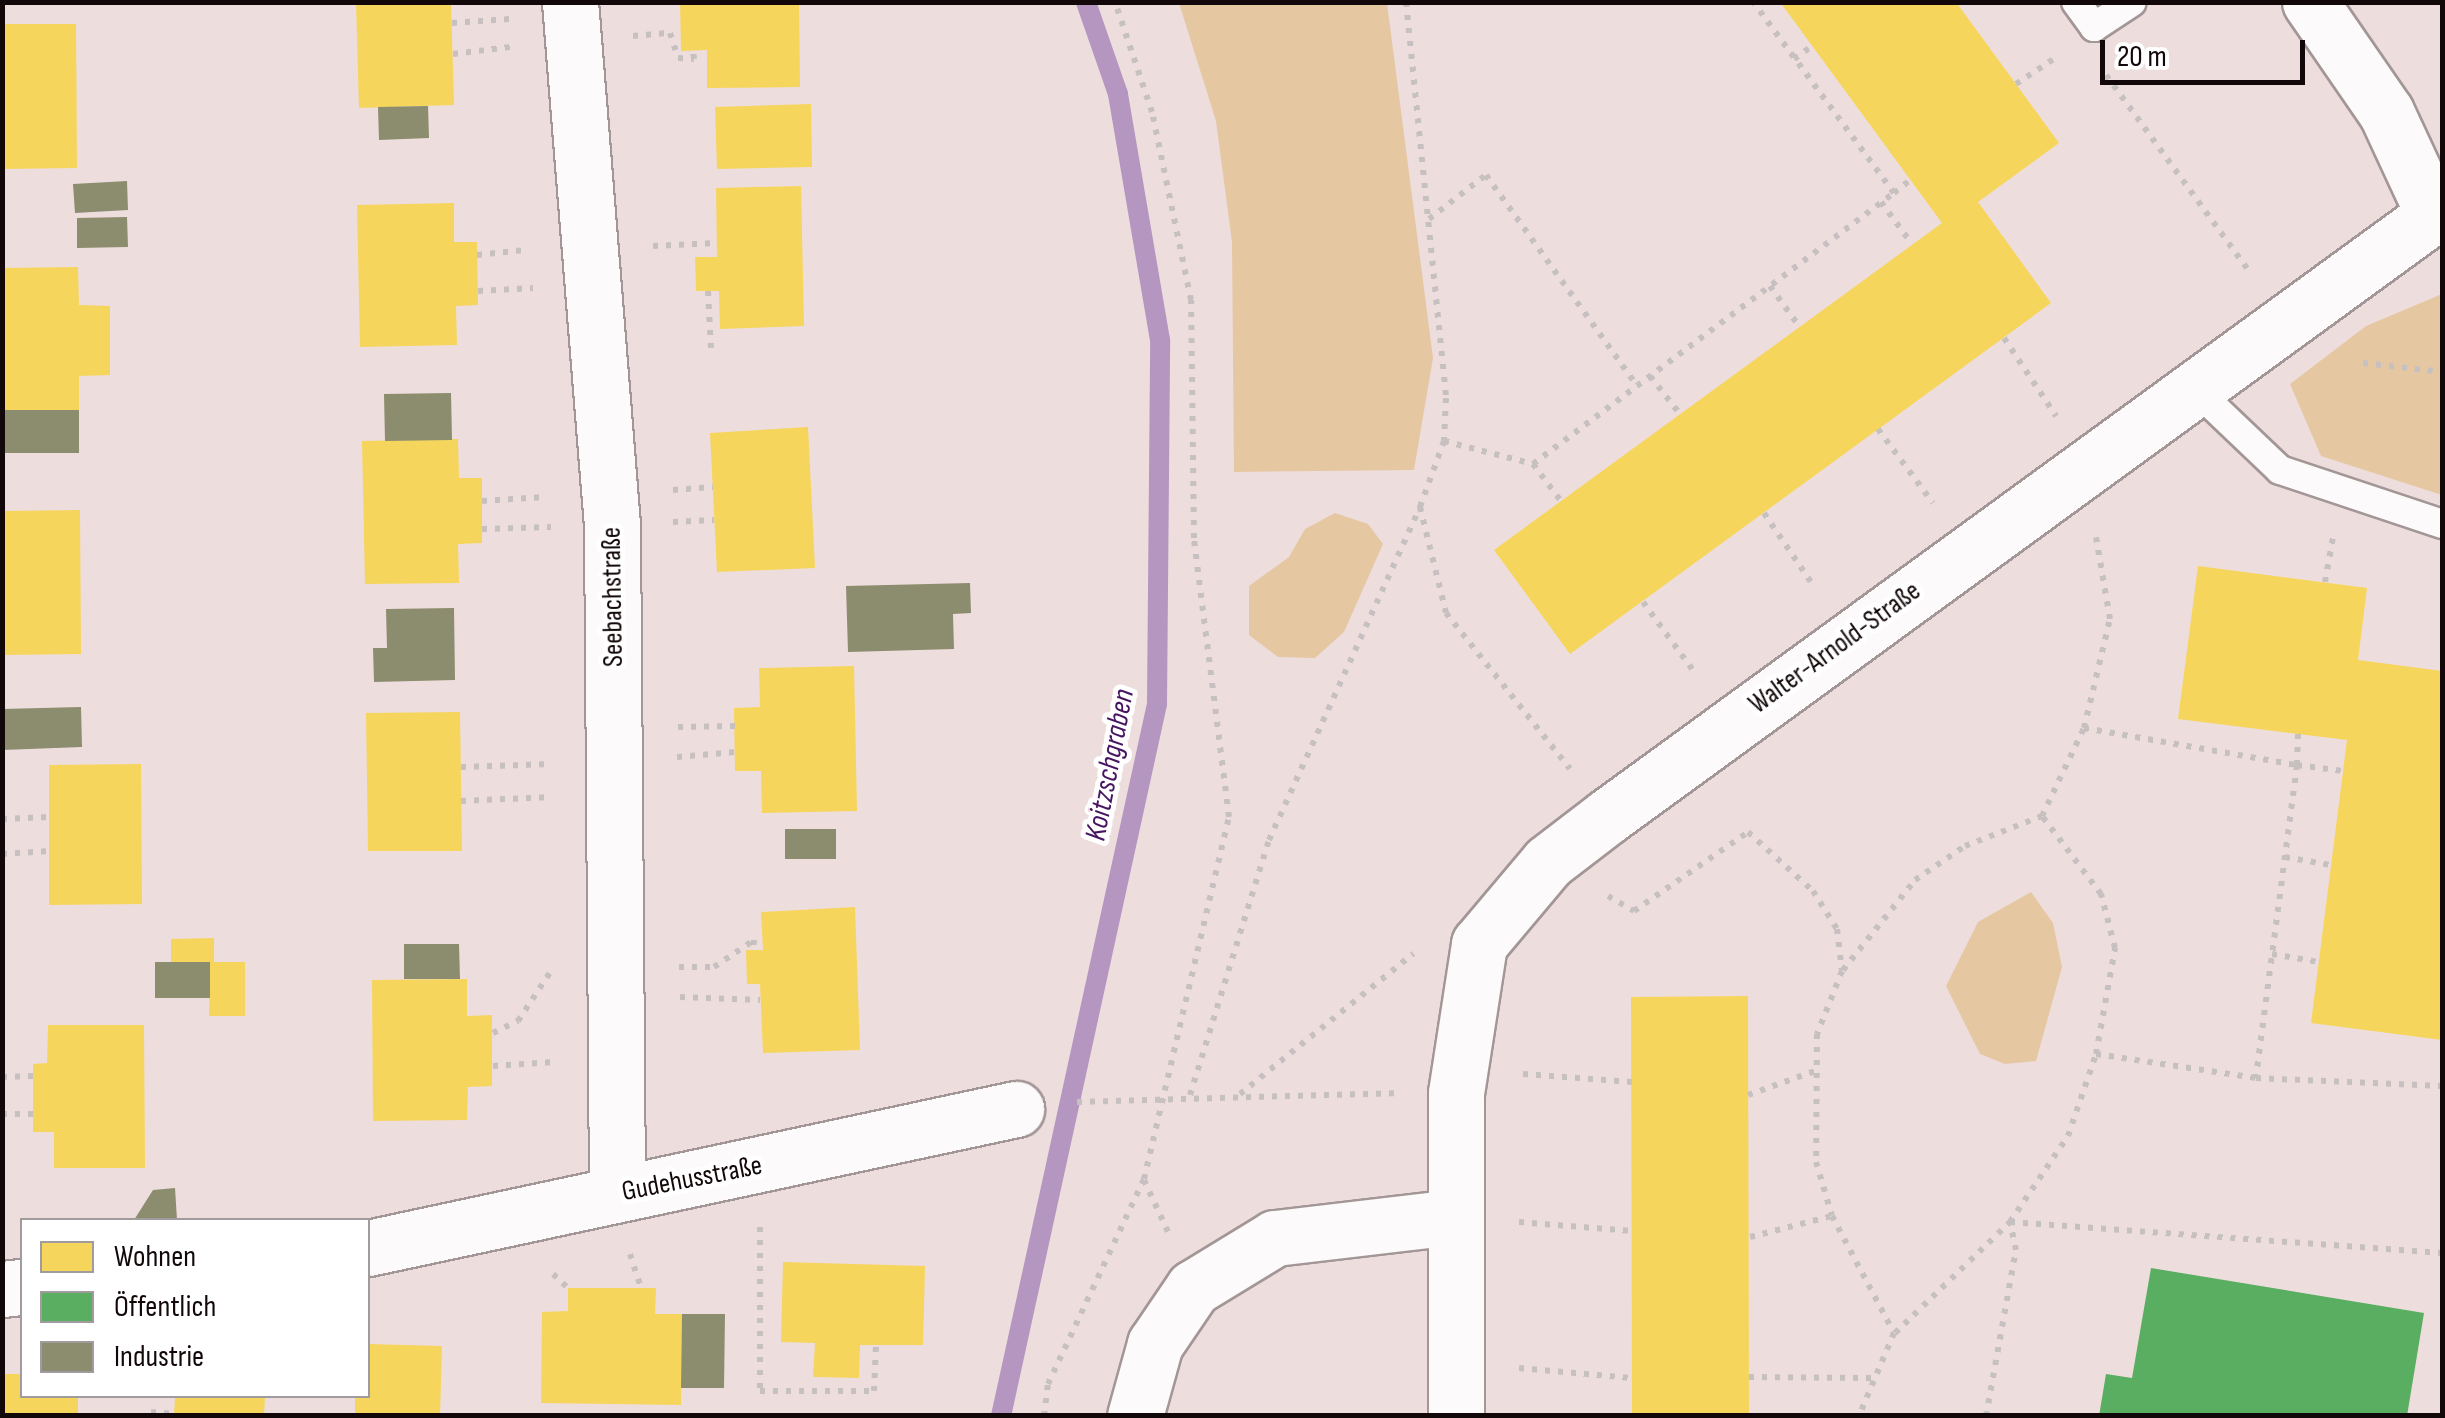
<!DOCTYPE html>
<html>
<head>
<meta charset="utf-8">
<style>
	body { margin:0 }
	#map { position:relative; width:2445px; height:1418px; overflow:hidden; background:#edd; font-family:"Sofia Sans Condensed",sans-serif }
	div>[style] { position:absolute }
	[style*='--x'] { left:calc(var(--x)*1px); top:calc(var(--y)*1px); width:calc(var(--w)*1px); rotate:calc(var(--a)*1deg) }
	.green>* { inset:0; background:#e5c7a2 }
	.homes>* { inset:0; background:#f6d55c }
	.public>* { inset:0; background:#5aae61 }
	.industry>* { inset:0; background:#8c8c6e }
	.stream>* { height:20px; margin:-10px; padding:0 10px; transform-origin:10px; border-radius:10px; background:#b596c1 }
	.path>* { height:6px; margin-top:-3px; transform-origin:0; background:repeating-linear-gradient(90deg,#c7c0c1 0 5px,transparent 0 13px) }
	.roads { filter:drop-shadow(2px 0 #a39696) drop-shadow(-2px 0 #a39696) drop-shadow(0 2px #a39696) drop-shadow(0 -2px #a39696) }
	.lane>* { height:28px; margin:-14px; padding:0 14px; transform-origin:14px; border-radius:14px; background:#fcfafa }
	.street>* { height:55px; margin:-27.5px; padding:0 27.5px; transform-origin:27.5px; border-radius:27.5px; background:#fcfafa }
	span { translate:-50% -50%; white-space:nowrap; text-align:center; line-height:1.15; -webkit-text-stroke:10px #fff; paint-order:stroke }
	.street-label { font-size:28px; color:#120809 }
	.water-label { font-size:30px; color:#461460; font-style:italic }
	.frame { position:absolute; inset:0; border:5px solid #120809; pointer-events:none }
	.legend { position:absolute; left:20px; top:1218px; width:350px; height:180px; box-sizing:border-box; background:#fff; border:2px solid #a09c9d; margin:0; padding:12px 18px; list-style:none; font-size:30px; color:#120809 }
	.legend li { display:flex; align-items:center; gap:20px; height:50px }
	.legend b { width:50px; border:2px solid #a09c9d }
	.scale { position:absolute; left:2100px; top:40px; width:205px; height:45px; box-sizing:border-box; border:5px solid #120809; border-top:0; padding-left:12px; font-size:30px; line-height:35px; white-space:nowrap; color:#120809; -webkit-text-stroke:8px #fff; paint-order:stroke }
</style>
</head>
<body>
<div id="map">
	<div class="green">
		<div style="clip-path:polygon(1179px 3px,1387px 3px,1433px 358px,1414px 470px,1234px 472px,1232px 242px,1216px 121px)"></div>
		<div style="clip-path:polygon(2442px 294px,2442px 495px,2321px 456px,2290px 384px,2366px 326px)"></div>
		<div style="clip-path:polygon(1335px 513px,1368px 524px,1383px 544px,1344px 632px,1315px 658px,1278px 657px,1249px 635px,1249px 586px,1289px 557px,1305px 529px)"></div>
		<div style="clip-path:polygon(2031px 892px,2053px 923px,2062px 967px,2036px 1061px,2005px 1064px,1980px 1054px,1946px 986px,1978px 922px)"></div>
	</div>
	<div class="homes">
		<div style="clip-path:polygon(356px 2px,451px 2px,454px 105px,359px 108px)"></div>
		<div style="clip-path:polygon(680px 2px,799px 2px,800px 87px,707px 88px,707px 50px,681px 51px)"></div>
		<div style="clip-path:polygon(1780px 2px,1956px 2px,2059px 143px,1978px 202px,2051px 303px,1570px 654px,1494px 550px,1942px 223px)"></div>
		<div style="clip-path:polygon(2px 24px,76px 24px,77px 168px,2px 169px)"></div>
		<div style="clip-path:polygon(811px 104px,812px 167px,717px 169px,715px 107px)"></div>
		<div style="clip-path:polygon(801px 186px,804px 326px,720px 329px,719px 291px,696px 291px,695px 257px,717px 257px,716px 188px)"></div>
		<div style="clip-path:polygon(454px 203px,454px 242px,477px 242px,478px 305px,456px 306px,457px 345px,360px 347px,357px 205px)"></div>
		<div style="clip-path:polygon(78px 267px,79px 305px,110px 306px,110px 375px,79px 376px,79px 410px,2px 410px,2px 268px)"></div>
		<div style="clip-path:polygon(808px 427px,815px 568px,717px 572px,710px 433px)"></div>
		<div style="clip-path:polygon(458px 439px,459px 478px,482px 478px,482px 543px,458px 544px,459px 583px,365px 584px,362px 441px)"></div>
		<div style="clip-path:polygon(80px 510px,81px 654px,2px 655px,2px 511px)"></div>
		<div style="clip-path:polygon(2198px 566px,2367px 588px,2358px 660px,2442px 671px,2442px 1040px,2311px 1023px,2347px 740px,2178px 719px)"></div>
		<div style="clip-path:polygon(854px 666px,857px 811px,762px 813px,761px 771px,735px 771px,734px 708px,760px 707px,759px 668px)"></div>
		<div style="clip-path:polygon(460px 712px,462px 851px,368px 851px,366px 713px)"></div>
		<div style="clip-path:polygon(141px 764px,142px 904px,49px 905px,49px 765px)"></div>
		<div style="clip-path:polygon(855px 907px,860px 1050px,763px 1053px,760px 984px,747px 984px,746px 950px,763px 950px,761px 912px)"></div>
		<div style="clip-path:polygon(214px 938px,214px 962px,245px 962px,245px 1016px,209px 1016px,210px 962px,171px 962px,171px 939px)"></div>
		<div style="clip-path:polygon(467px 979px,467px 1016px,492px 1015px,492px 1086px,468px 1087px,467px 1120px,373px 1121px,372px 980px)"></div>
		<div style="clip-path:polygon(1748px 996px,1749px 1416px,1632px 1416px,1631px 997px)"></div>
		<div style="clip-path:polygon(48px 1025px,144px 1025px,145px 1168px,54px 1168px,54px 1132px,33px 1132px,33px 1064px,47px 1063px)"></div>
		<div style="clip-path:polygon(783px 1262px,925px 1266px,923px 1345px,860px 1345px,859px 1378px,813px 1377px,815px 1343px,781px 1342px)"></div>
		<div style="clip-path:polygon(568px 1288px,656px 1288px,655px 1314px,682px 1314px,681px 1405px,541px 1403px,542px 1312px,568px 1311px)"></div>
		<div style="clip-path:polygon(368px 1344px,442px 1346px,440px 1416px,355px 1416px,355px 1396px,368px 1396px)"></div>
		<div style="clip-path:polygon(2px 1374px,22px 1374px,22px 1396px,78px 1398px,78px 1416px,2px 1416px)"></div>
		<div style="clip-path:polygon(175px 1396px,265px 1396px,264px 1416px,174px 1416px)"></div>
	</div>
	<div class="public">
		<div style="clip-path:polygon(2151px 1268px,2424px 1313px,2407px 1416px,2099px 1416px,2106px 1374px,2132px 1378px)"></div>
	</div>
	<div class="industry">
		<div style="clip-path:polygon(428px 106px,429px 138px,379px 140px,378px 107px)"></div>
		<div style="clip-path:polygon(127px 181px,128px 210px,75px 213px,73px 184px)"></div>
		<div style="clip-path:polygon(127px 217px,128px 247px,77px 248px,77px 218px)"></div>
		<div style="clip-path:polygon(451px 393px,452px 440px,385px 441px,384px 394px)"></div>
		<div style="clip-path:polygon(2px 410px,79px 410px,79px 453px,2px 453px)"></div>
		<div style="clip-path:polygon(970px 583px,971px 613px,953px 614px,954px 649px,848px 652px,846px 586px)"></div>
		<div style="clip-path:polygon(454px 608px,455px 680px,374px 682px,373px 648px,387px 648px,386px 609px)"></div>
		<div style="clip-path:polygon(81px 707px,82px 747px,2px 750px,2px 709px)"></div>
		<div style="clip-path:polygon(785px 829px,836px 829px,836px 859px,785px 859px)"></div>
		<div style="clip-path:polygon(404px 944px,459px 944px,460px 979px,404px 979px)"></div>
		<div style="clip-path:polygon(155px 962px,210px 962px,210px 998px,155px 998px)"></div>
		<div style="clip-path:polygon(175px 1188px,177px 1220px,134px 1220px,153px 1190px)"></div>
		<div style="clip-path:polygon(682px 1314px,725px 1314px,724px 1388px,681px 1388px)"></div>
	</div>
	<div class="stream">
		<div style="--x:1001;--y:1416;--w:729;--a:-77.64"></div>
		<div style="--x:1157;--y:704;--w:364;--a:-89.5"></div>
		<div style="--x:1160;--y:340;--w:250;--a:-99.7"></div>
		<div style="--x:1118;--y:94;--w:97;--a:-109.2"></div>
	</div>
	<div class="path">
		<div style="--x:1406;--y:2;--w:398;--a:84.2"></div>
		<div style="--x:1446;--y:398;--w:43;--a:92.7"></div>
		<div style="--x:1444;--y:441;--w:70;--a:110"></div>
		<div style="--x:1420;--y:507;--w:109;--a:76.2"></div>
		<div style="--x:1446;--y:613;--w:199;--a:51.5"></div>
		<div style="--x:452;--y:23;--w:58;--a:-3.9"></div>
		<div style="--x:633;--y:36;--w:37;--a:-5"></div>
		<div style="--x:670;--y:33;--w:26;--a:72"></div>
		<div style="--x:678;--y:58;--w:16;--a:4"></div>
		<div style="--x:694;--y:59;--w:9;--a:-96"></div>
		<div style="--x:453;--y:54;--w:58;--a:-6.9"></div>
		<div style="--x:1794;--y:59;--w:22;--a:-36"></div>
		<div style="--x:2106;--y:75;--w:243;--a:53.9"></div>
		<div style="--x:2016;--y:84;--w:47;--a:-33.7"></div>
		<div style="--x:1894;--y:193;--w:21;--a:-39"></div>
		<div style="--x:1881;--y:202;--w:52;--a:53.6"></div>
		<div style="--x:1429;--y:219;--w:72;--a:-37.7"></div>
		<div style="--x:1486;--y:175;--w:259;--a:54.4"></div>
		<div style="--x:653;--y:246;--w:64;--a:-2.7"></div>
		<div style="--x:477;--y:255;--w:48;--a:-5.9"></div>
		<div style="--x:1770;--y:286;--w:49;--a:54.1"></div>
		<div style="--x:478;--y:291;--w:55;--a:-3.1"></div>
		<div style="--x:708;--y:291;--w:57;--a:87"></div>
		<div style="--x:2004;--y:338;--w:94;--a:56.3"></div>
		<div style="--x:2363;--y:363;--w:80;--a:6.5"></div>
		<div style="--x:1650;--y:376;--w:48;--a:51.7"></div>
		<div style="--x:1878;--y:429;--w:92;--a:53.4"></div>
		<div style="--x:1444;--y:441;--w:92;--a:14.5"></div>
		<div style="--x:1533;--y:464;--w:451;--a:-36.9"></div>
		<div style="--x:1894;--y:193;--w:237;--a:-126.4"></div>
		<div style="--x:1533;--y:464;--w:46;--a:52.9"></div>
		<div style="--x:673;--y:490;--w:40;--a:-4.3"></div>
		<div style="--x:482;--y:501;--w:64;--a:-3.6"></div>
		<div style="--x:1764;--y:513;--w:91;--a:55.8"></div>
		<div style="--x:673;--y:522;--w:41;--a:-2.8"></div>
		<div style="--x:482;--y:529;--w:69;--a:-1.7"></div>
		<div style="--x:2325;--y:582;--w:46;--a:-79.9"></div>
		<div style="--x:1643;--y:602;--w:88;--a:53.8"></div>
		<div style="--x:678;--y:727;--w:57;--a:-1"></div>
		<div style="--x:2084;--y:728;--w:216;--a:9.9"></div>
		<div style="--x:2297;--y:765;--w:316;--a:97.5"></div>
		<div style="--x:2298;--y:734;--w:31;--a:92"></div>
		<div style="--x:2297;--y:765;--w:46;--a:7.4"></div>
		<div style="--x:677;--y:757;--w:59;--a:-4.8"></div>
		<div style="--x:461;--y:767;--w:89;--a:-1.9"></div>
		<div style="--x:461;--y:801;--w:91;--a:-2.5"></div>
		<div style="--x:2;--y:819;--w:47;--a:-2.4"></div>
		<div style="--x:2;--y:854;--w:48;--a:-3.6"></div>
		<div style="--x:2285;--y:857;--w:47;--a:9.9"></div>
		<div style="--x:1608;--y:896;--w:30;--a:30"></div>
		<div style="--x:1634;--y:911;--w:139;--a:-34.7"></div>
		<div style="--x:1748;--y:832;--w:88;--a:42.2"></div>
		<div style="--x:1813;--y:891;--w:45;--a:57.7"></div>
		<div style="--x:1837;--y:929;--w:42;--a:83.2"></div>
		<div style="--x:1842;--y:971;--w:68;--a:111.6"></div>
		<div style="--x:1817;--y:1034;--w:128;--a:90.4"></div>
		<div style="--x:1816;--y:1162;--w:56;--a:73.5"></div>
		<div style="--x:1832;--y:1216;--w:132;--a:62.1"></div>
		<div style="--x:1894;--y:1333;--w:90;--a:112.9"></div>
		<div style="--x:2272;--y:954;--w:48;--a:9.7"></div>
		<div style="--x:679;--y:967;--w:35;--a:0"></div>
		<div style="--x:714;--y:967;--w:48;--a:-34"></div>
		<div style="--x:754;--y:940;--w:10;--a:96"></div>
		<div style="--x:1843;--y:970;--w:115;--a:-51.3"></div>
		<div style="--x:1915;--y:880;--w:60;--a:-34.2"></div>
		<div style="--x:1965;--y:846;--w:83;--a:-21.3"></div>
		<div style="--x:680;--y:997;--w:80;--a:2.1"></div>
		<div style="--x:493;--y:1033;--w:28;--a:-26"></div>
		<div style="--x:518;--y:1021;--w:60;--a:-56.6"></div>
		<div style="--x:2096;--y:1054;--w:162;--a:8.5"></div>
		<div style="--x:2256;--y:1078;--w:186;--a:2.5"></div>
		<div style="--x:493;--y:1066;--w:61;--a:-3.8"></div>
		<div style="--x:1523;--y:1074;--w:109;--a:4.2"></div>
		<div style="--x:2;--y:1077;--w:31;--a:-2"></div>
		<div style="--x:1240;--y:1094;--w:223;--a:-39"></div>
		<div style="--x:1190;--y:1095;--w:267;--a:-72.8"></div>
		<div style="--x:1269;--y:840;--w:366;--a:-65.6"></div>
		<div style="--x:1748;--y:1095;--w:71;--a:-19.7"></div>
		<div style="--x:1077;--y:1102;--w:317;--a:-1.6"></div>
		<div style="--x:2;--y:1114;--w:31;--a:0"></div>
		<div style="--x:1144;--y:1180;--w:57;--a:65.2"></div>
		<div style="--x:1519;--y:1222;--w:114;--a:4.5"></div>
		<div style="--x:760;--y:1227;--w:164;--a:90"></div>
		<div style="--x:760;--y:1391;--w:114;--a:0"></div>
		<div style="--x:874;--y:1391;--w:46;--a:-87.5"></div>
		<div style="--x:1750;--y:1237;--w:85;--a:-14.4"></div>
		<div style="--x:630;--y:1254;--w:36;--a:72"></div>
		<div style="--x:553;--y:1274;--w:21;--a:43"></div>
		<div style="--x:1895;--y:1333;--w:160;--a:-44"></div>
		<div style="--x:2010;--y:1222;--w:433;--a:4.1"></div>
		<div style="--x:1519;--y:1368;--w:113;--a:5.1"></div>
		<div style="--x:1749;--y:1377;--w:122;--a:0.5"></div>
		<div style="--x:151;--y:1412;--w:23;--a:5"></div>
		<div style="--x:1044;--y:1416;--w:32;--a:-83"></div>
		<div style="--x:1048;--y:1384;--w:226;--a:-64.9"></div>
		<div style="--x:1144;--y:1179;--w:372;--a:-76.8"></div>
		<div style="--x:1229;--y:817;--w:281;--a:-97.2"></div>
		<div style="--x:1194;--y:538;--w:238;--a:-90.7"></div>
		<div style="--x:1191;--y:300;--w:192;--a:-101.7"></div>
		<div style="--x:1152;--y:112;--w:116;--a:-108.6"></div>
		<div style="--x:1986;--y:1416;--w:169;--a:-79.8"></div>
		<div style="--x:2016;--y:1250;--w:29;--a:-102"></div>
		<div style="--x:2010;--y:1222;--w:104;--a:-56"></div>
		<div style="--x:2068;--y:1136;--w:87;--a:-71.1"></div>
		<div style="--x:2096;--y:1054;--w:108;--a:-79.8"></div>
		<div style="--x:2115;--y:948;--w:56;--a:-104.5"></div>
		<div style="--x:2101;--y:894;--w:98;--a:-127.1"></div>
		<div style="--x:2042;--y:816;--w:98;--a:-64.5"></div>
		<div style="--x:2084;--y:728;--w:112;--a:-76.6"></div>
		<div style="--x:2110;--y:619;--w:83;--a:-99.7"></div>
	</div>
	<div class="roads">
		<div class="lane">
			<div style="--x:2076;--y:2;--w:31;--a:54"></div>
			<div style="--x:2094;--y:27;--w:45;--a:-33.3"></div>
			<div style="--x:2195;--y:389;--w:117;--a:43.6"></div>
			<div style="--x:2280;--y:470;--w:171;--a:18.4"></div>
		</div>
		<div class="street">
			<div style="--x:570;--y:2;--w:525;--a:85.41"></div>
			<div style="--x:612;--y:525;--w:669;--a:89.57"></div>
			<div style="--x:2310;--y:2;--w:134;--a:55.4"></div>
			<div style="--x:2386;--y:112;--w:109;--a:65.1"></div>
			<div style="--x:368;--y:1248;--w:663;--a:-12.11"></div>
			<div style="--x:2;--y:1289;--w:20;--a:-6"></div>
			<div style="--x:1135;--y:1416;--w:75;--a:-74.5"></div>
			<div style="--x:1155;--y:1344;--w:68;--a:-55.8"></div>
			<div style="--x:1193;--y:1288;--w:96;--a:-31.4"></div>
			<div style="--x:1275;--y:1238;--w:180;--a:-6.7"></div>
			<div style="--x:1456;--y:1416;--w:323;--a:-90"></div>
			<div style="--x:1456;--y:1093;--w:151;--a:-81.2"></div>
			<div style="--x:1479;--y:944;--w:107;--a:-49.9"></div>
			<div style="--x:1548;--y:862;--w:76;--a:-37.5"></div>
			<div style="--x:1608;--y:816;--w:1032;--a:-36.05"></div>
		</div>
	</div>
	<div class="street-label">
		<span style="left:613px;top:597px;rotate:-91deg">Seebachstraße</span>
		<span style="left:1835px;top:648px;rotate:-36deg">Walter-Arnold-Straße</span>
		<span style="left:692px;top:1179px;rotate:-11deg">Gudehusstraße</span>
	</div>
	<div class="water-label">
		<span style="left:1110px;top:765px;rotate:-79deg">Koitzschgraben</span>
	</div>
	<div class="frame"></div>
	<ul class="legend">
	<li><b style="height:28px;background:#f6d55c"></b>Wohnen</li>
	<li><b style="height:28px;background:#5aae61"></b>Öffentlich</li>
	<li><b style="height:28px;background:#8c8c6e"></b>Industrie</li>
	</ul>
	<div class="scale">20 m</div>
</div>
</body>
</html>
